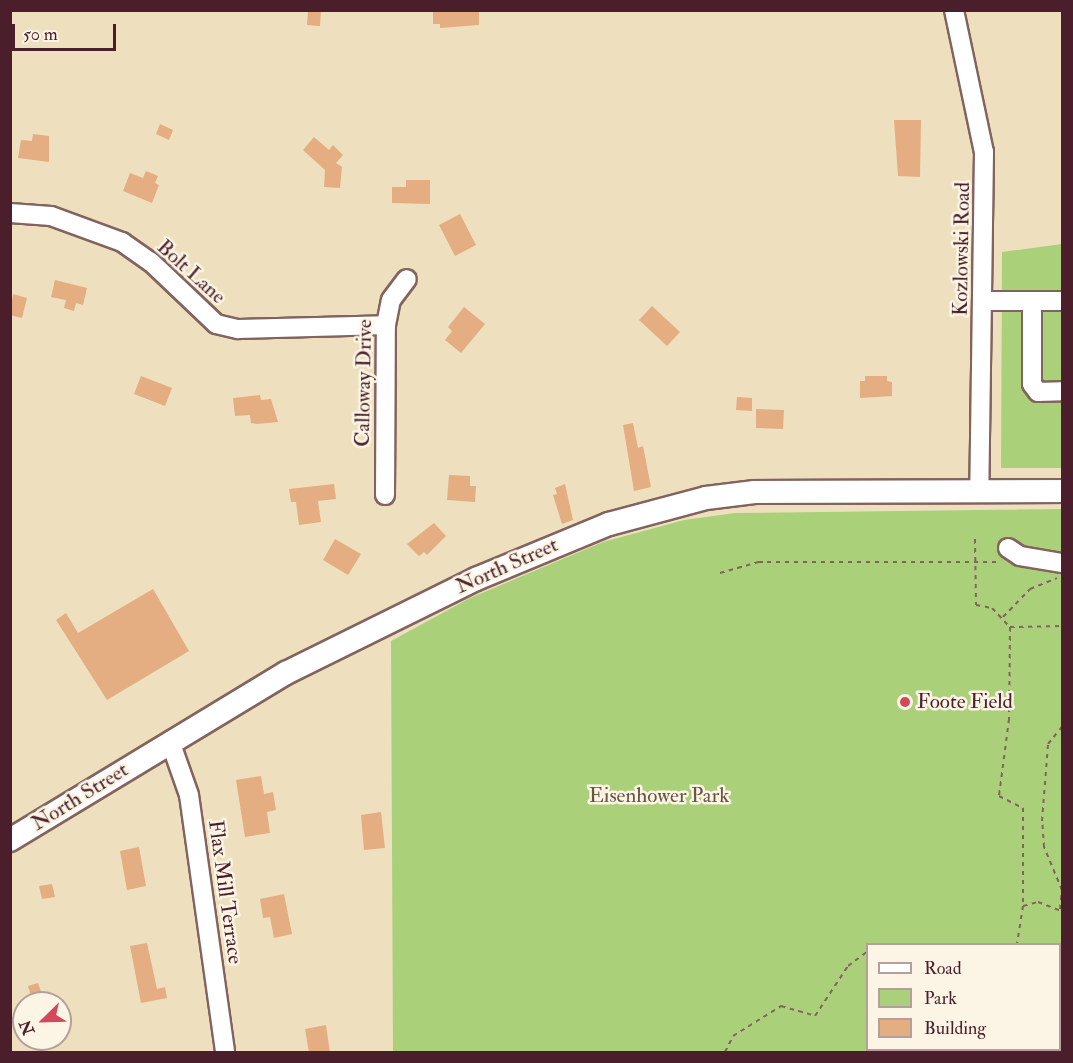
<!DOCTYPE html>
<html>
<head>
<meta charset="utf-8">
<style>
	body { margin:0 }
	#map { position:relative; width:1073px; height:1063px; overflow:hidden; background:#eee0be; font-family:"IM FELL Double Pica",serif }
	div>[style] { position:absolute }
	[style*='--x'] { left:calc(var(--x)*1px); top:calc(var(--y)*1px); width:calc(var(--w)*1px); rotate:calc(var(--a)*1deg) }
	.green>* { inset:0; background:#abd07a }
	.building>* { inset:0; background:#e4ad82 }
	.path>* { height:2px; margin-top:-1px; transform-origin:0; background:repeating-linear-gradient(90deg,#83635e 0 4.5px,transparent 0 9px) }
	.roads { filter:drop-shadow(2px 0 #83635e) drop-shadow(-2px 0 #83635e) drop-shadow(0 2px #83635e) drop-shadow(0 -2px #83635e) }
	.minor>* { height:18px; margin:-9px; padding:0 9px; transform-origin:9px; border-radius:9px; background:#fff }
	.major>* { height:22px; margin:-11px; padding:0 11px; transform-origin:11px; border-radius:11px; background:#fff }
	.dots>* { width:16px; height:16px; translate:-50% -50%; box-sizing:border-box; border:3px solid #fcf5e5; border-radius:50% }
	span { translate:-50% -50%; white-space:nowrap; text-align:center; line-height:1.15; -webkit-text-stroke:5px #fcf5e5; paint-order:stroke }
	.street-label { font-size:21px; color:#4a1f2b }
	.poi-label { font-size:21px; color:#4a1f2b }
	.left { translate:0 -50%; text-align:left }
	.park-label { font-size:21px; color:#675443 }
	.frame { position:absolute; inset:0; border:12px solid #4a1f2b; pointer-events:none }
	.legend { position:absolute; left:866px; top:943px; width:195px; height:108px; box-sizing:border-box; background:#fcf5e5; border:2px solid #b59f9b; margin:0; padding:8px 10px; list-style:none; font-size:18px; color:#4a1f2b }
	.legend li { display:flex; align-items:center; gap:12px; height:30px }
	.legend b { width:30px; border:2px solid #b59f9b }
	.north { position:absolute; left:12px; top:991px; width:60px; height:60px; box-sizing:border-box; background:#fcf5e5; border:2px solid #b59f9b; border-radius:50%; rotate:247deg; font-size:16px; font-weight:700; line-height:24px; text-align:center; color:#4a1f2b }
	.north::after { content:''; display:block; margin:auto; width:21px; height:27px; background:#d1495b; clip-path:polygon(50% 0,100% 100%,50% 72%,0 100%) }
	.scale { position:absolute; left:12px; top:24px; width:104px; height:27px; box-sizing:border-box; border:3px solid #4a1f2b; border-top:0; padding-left:8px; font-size:18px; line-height:21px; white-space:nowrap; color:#4a1f2b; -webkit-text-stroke:4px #fcf5e5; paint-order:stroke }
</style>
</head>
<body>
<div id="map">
	<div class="green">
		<div style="clip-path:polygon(1062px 244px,1062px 468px,1001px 468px,1002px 252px)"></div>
		<div style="clip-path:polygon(evenodd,1062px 509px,1062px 1052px,393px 1052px,391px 641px,470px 598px,603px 542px,684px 520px,735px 513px,1062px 509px,868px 944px,1060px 944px,1060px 1050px,868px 1050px,868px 944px)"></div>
	</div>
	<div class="building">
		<div style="clip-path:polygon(308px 10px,321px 10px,320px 26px,307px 25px)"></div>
		<div style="clip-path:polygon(433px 10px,479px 10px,479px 25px,440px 28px,440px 24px,433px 24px)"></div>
		<div style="clip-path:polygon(894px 120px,921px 120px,920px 177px,898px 176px)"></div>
		<div style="clip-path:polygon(160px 124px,173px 130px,169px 140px,156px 134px)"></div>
		<div style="clip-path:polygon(33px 134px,49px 136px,49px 162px,18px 158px,21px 140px,32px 141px)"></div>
		<div style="clip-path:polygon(314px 137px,329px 150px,333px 145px,343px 155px,336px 163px,342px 167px,340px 188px,324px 187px,325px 170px,303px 150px)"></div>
		<div style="clip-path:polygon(146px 171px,158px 176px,155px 183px,159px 185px,152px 203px,123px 191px,130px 173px,143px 178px)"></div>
		<div style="clip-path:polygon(406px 180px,430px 180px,430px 204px,392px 203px,392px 187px,406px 187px)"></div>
		<div style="clip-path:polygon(460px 214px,476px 245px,455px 256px,439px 225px)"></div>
		<div style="clip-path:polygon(55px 280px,87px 288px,83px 305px,76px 303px,74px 311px,64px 308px,66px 300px,51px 297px)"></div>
		<div style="clip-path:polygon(13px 294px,27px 298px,22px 318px,10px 315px)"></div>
		<div style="clip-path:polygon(652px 306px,680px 332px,667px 346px,639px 320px)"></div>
		<div style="clip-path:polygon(464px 307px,485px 324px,461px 353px,445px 340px,452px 331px,448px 327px)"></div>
		<div style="clip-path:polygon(141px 376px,172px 388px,165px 406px,134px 394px)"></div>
		<div style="clip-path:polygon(865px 376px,887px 376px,887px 381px,892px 382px,892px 396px,860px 398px,860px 381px,865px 381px)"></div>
		<div style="clip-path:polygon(260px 395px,261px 400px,271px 399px,278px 422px,257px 424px,251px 423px,250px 415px,235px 416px,233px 398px)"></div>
		<div style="clip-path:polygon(737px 397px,752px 398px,752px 411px,736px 410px)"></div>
		<div style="clip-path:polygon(756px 409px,784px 410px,783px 429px,756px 428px)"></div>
		<div style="clip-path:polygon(633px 423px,638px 448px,643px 446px,651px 487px,634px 491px,623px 425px)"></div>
		<div style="clip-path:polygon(449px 475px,470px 476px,470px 486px,476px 486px,475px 502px,447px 500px)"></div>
		<div style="clip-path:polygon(334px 484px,336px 499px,318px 501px,321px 522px,299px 525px,296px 502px,291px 502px,289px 489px)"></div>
		<div style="clip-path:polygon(565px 484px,573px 520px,562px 524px,553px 495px,557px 494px,555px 488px)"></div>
		<div style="clip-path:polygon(434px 523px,446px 536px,427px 555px,424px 552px,419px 556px,407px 544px)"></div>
		<div style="clip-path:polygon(335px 539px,361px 554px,348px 575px,323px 560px)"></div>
		<div style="clip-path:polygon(153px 589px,189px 651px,107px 700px,56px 620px,66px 613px,78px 633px)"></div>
		<div style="clip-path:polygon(261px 776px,264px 794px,273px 792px,276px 810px,267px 812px,270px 833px,245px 837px,236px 780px)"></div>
		<div style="clip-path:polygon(381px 812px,385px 848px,364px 850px,361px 815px)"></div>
		<div style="clip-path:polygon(139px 847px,146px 886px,127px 890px,120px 851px)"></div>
		<div style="clip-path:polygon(52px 884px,55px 897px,42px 899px,39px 886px)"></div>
		<div style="clip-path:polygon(284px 894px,292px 934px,274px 938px,270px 917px,263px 918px,260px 899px)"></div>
		<div style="clip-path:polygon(147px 943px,157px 989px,165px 987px,167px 998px,141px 1003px,130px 946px)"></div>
		<div style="clip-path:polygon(38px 983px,44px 1000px,33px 1003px,28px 986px)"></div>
		<div style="clip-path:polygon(326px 1025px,330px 1053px,309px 1053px,305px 1029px)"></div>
	</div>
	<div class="path">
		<div style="--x:975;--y:539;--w:66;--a:89.1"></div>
		<div style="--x:976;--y:605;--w:16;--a:11"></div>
		<div style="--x:992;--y:608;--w:26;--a:47"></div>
		<div style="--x:1010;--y:627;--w:92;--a:90.6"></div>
		<div style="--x:1009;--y:719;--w:78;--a:97.4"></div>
		<div style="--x:999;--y:796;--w:27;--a:27"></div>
		<div style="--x:1023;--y:808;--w:98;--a:90"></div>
		<div style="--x:1023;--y:906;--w:38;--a:99"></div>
		<div style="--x:720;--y:573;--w:40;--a:-16"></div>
		<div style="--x:758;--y:562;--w:241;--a:0"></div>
		<div style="--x:1003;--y:617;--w:39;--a:-46"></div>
		<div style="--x:1030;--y:589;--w:29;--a:-22"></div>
		<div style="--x:1010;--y:627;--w:52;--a:-1.1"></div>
		<div style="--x:1023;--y:906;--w:16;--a:-15"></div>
		<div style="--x:1038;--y:902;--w:26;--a:21"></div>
		<div style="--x:1060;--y:909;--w:19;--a:-84"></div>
		<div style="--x:1062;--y:890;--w:47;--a:-112.7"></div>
		<div style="--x:1044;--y:847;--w:26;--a:-94"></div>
		<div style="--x:1042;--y:821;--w:77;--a:-85.5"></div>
		<div style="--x:1048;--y:744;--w:22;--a:-51"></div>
		<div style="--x:1060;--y:1025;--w:5;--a:68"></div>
		<div style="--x:725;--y:1052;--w:18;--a:-63"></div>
		<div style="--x:733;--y:1036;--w:57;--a:-32"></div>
		<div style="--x:781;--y:1006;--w:35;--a:16"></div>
		<div style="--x:815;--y:1016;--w:60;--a:-56.6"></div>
		<div style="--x:848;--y:966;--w:25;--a:-37"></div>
		<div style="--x:963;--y:1052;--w:5;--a:-22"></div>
	</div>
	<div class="roads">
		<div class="minor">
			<div style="--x:954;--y:10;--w:145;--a:78.1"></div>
			<div style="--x:984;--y:152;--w:339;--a:90.8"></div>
			<div style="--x:10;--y:213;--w:41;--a:4.2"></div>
			<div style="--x:51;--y:216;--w:76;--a:20.1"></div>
			<div style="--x:122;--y:242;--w:35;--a:35"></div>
			<div style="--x:151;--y:262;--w:90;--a:43.6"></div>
			<div style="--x:216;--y:324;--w:23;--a:13"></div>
			<div style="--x:238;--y:329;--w:148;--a:-1.5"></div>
			<div style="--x:984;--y:301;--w:78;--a:0"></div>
			<div style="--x:1032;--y:301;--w:83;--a:90"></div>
			<div style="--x:1032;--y:384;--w:10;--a:53"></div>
			<div style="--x:1038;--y:392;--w:24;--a:-2"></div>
			<div style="--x:385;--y:495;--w:170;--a:-89.7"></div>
			<div style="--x:386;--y:325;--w:25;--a:-79"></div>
			<div style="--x:391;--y:300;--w:26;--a:-53"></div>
			<div style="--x:1008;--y:548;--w:14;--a:34"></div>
			<div style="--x:1020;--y:556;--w:43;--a:9.5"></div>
			<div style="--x:170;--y:741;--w:57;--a:70.6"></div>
			<div style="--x:189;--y:795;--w:260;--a:82"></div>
		</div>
		<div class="major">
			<div style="--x:10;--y:840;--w:323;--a:-31.2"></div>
			<div style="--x:286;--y:673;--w:212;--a:-26.3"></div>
			<div style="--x:476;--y:579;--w:144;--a:-22.5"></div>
			<div style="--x:609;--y:524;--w:100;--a:-15"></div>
			<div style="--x:706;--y:498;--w:49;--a:-7"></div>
			<div style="--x:755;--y:492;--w:307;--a:-0.2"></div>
		</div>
	</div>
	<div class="dots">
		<div style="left:905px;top:702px;background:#d1495b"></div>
	</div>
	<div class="street-label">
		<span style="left:962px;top:249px;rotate:-89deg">Kozlowski Road</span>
		<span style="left:191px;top:272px;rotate:42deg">Bolt Lane</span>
		<span style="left:364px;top:383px;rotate:-89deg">Calloway Drive</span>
		<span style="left:507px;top:566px;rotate:-24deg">North Street</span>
		<span style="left:80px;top:797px;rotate:-32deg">North Street</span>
		<span style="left:225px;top:892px;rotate:82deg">Flax Mill Terrace</span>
	</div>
	<div class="poi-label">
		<span class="left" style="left:917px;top:702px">Foote Field</span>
	</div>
	<div class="park-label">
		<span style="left:659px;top:796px">Eisenhower Park</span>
	</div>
	<div class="frame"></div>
	<ul class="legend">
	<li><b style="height:8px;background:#fff"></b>Road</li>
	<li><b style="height:16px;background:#abd07a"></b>Park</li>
	<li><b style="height:16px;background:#e4ad82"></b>Building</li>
	</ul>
	<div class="north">N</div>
	<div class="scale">50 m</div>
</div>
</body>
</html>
